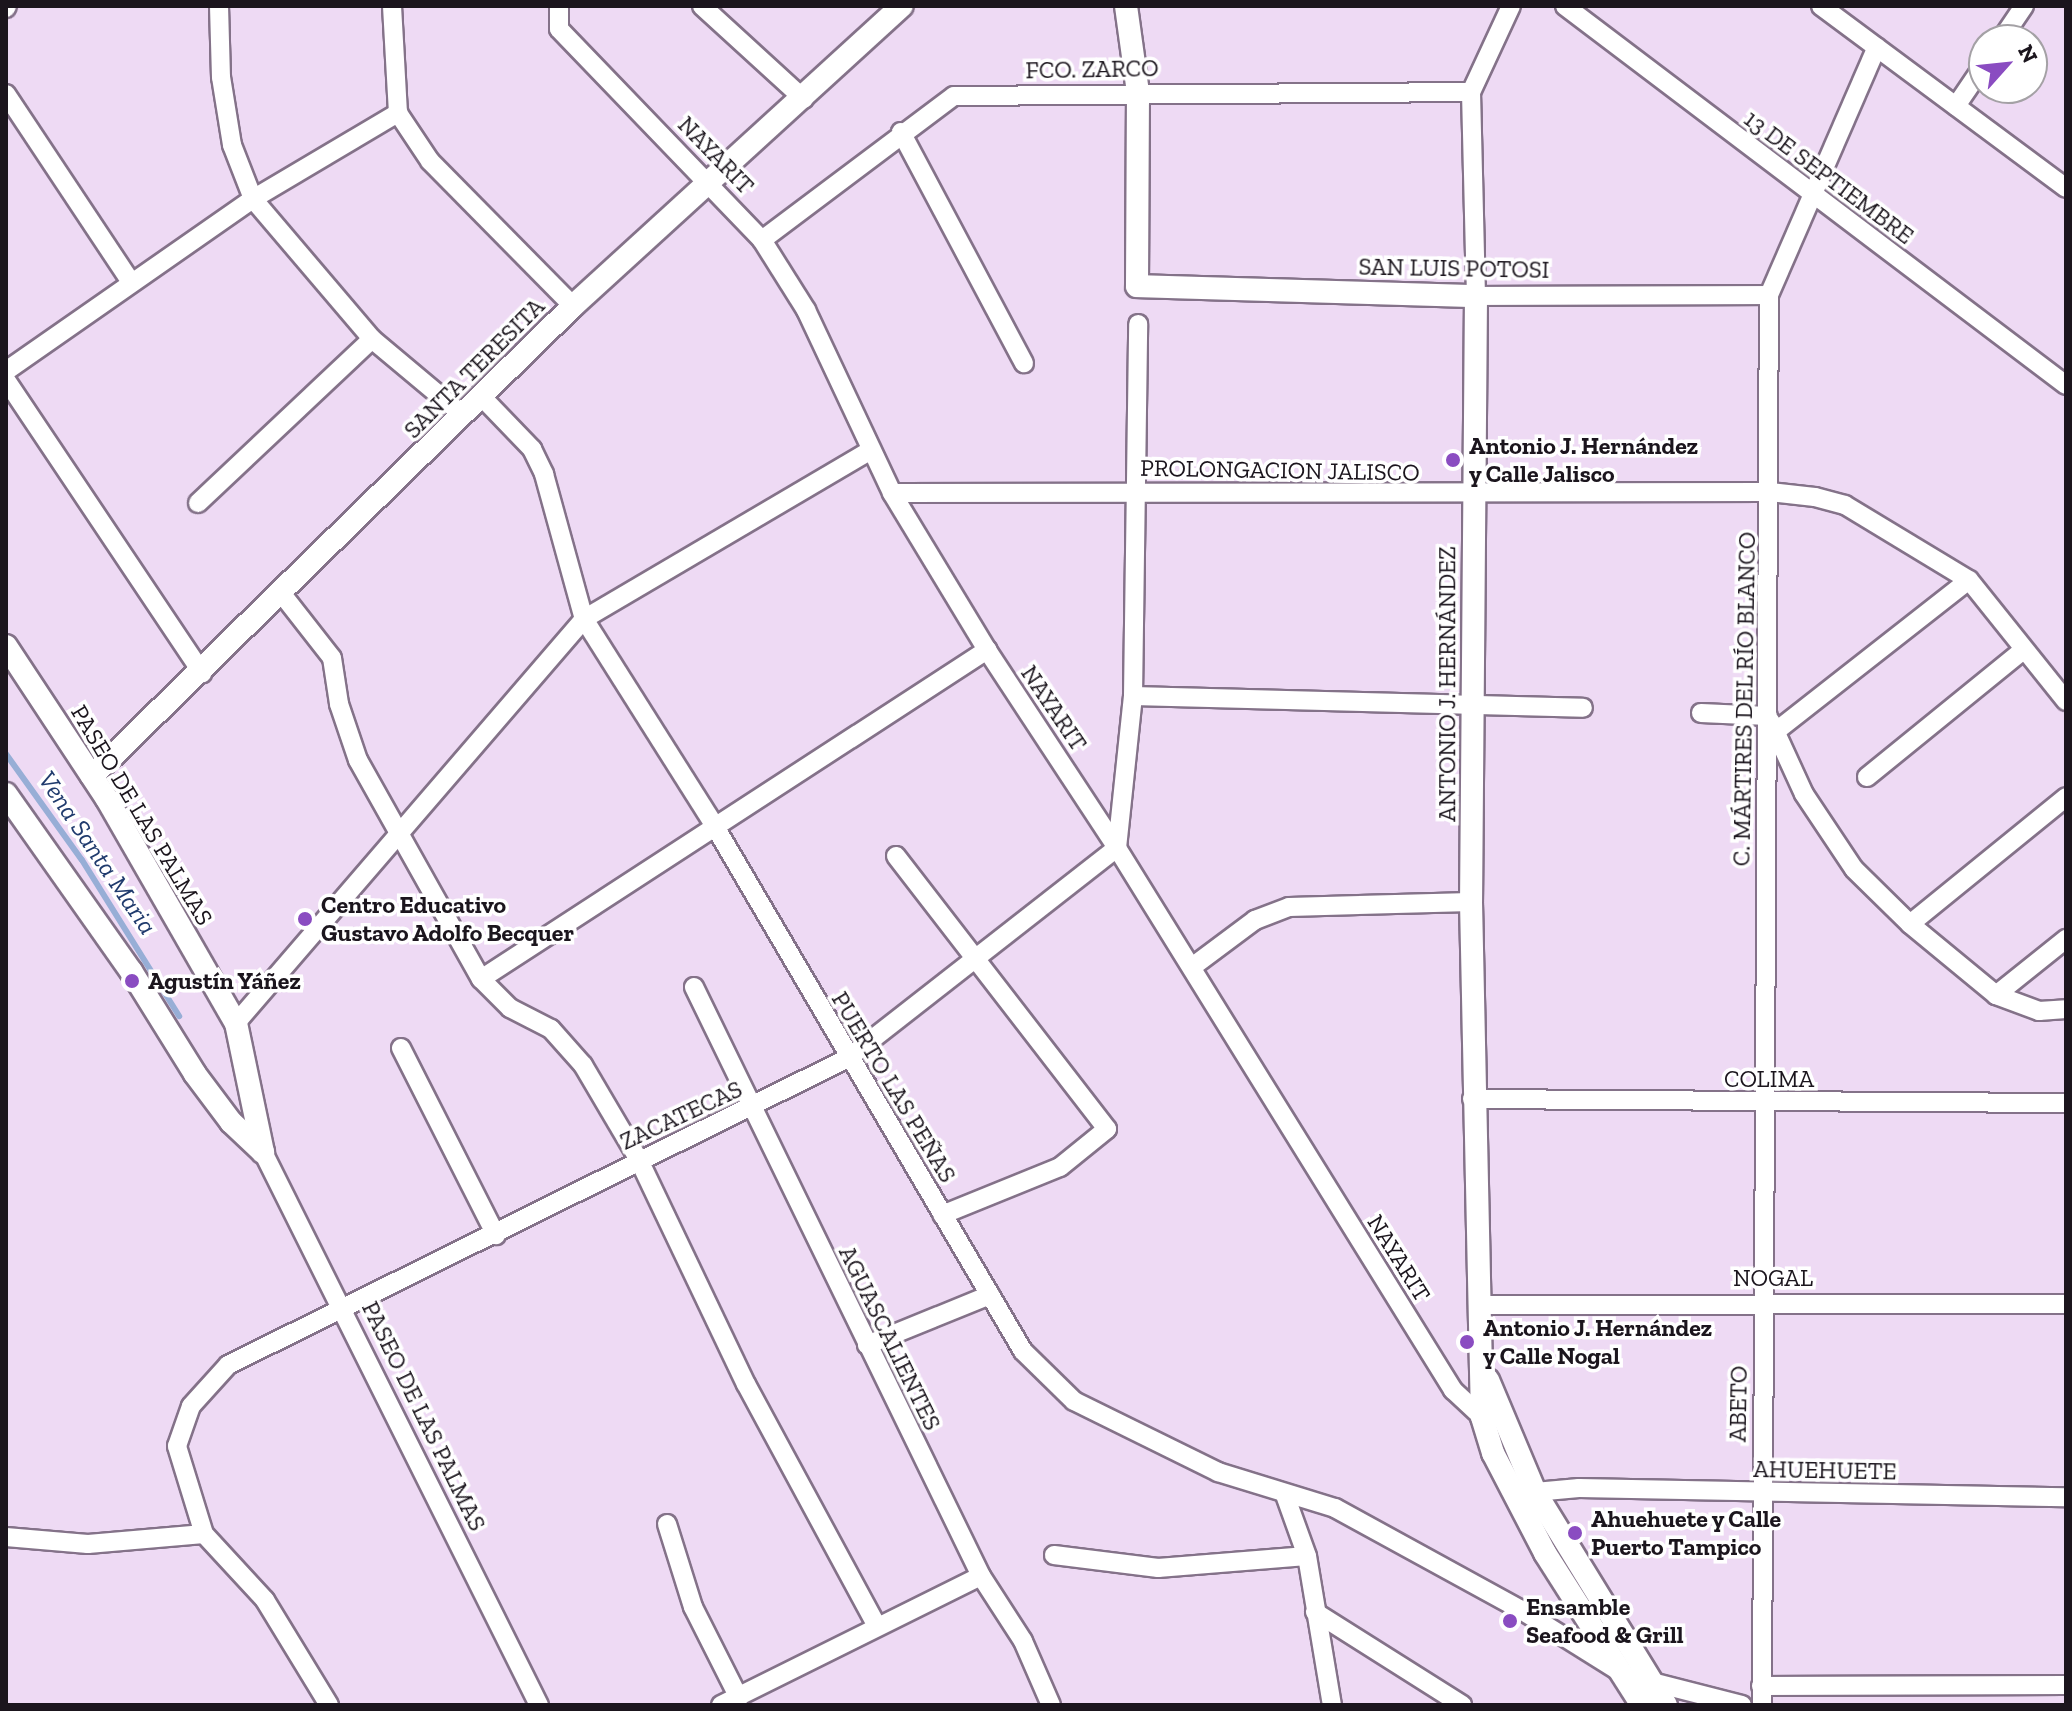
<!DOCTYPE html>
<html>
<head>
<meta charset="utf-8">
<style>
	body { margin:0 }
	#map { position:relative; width:2072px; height:1711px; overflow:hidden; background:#eedaf4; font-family:"Zilla Slab",serif }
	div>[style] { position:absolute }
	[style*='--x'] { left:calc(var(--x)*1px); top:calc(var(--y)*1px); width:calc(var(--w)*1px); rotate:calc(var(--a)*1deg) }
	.stream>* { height:6px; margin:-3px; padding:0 3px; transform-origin:3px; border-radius:3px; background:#97aed6 }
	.roads { filter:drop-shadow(2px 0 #847289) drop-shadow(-2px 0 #847289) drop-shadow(0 2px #847289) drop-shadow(0 -2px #847289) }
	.minor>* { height:18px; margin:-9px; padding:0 9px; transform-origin:9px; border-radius:9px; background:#fff }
	.tertiary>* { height:22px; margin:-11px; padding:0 11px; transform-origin:11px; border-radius:11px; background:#fff }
	.dots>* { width:22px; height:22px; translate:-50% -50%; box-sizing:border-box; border:4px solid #fff; border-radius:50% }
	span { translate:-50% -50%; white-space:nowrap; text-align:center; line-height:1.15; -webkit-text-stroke:7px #fff; paint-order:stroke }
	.street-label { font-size:24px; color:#1b151d }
	.poi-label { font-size:24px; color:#1b151d; font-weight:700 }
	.left { translate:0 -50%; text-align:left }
	.water-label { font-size:26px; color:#203b6d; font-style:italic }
	.frame { position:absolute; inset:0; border:8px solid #1b151d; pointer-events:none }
	.north { position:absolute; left:1968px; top:24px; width:80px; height:80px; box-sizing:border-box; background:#fff; border:2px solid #a4a1a5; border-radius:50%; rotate:63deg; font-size:22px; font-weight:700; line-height:32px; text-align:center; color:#1b151d }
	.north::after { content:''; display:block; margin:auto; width:28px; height:36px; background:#8a4cc1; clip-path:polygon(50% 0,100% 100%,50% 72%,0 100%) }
</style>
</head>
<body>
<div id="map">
	<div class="stream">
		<div style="--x:6;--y:754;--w:130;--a:54.4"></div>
		<div style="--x:82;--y:860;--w:184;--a:58.1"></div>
	</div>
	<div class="roads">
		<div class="minor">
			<div style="--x:219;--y:6;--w:71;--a:88.4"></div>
			<div style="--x:221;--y:77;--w:69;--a:80.8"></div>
			<div style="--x:232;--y:145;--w:58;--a:68.7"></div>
			<div style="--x:253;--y:199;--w:184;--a:49.6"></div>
			<div style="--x:372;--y:339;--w:119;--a:39.9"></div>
			<div style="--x:392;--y:6;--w:107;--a:86.8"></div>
			<div style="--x:398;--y:113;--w:58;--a:56.3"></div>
			<div style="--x:430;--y:161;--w:204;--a:45.4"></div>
			<div style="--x:559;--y:6;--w:23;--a:90"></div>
			<div style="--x:559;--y:29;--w:293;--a:46.1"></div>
			<div style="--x:762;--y:240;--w:83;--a:57.8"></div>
			<div style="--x:806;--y:310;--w:202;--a:64.8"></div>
			<div style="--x:892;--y:493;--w:184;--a:58.8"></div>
			<div style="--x:987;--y:650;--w:237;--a:56.7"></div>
			<div style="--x:1117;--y:848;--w:638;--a:58.2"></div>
			<div style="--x:1453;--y:1390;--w:40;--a:43"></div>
			<div style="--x:1482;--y:1417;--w:8;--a:-7"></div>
			<div style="--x:702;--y:6;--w:138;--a:42.4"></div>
			<div style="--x:1511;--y:6;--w:95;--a:114.9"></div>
			<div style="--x:1471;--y:92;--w:204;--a:88.6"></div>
			<div style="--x:1476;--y:296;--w:293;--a:-0.2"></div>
			<div style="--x:1565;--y:6;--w:628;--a:37.11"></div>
			<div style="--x:1821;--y:6;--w:305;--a:36.6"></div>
			<div style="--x:6;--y:8;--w:2;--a:-63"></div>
			<div style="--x:2001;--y:40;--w:41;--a:-55.9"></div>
			<div style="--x:6;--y:94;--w:226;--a:56.4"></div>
			<div style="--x:1956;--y:106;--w:50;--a:-55.7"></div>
			<div style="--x:901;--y:132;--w:262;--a:62"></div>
			<div style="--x:762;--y:240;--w:240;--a:-36.9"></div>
			<div style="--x:954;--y:96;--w:517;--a:-0.44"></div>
			<div style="--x:6;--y:371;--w:301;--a:-34.9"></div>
			<div style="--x:253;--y:199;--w:169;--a:-30.7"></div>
			<div style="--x:6;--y:380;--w:353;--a:56.2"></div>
			<div style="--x:481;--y:396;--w:74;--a:46.1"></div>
			<div style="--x:532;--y:449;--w:28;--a:64"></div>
			<div style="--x:544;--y:474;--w:150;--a:74.6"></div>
			<div style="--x:584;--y:619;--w:244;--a:57.7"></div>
			<div style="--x:714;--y:825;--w:610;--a:59.57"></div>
			<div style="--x:1023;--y:1351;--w:71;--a:44.4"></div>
			<div style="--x:1074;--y:1401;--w:161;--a:26.2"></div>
			<div style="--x:1218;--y:1472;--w:122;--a:17.1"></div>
			<div style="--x:1335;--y:1508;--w:212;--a:28.7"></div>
			<div style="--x:1521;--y:1610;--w:113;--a:32"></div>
			<div style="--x:892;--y:493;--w:878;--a:-0.07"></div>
			<div style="--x:1770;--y:492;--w:45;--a:6.3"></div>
			<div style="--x:1815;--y:497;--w:31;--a:15"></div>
			<div style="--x:1845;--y:505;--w:145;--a:31.2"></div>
			<div style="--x:1969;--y:580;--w:155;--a:51.3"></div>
			<div style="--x:198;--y:503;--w:239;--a:-43.3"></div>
			<div style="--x:282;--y:594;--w:81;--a:52"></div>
			<div style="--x:332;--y:658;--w:47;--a:81.3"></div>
			<div style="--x:339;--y:704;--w:59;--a:71.3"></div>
			<div style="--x:358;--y:760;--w:251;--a:60.7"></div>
			<div style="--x:481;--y:979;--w:604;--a:-33.03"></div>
			<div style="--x:1133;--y:696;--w:450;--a:1.5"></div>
			<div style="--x:1701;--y:713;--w:67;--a:2.6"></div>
			<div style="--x:1771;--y:722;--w:79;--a:65.4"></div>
			<div style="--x:1804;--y:794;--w:90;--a:56.3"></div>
			<div style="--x:1854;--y:869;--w:78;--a:44.5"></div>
			<div style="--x:1910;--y:924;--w:112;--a:39.5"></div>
			<div style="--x:1996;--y:995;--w:46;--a:20.4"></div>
			<div style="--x:2039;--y:1011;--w:27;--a:-4"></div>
			<div style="--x:1775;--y:732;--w:246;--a:-38.1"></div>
			<div style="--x:1867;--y:777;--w:201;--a:-39.1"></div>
			<div style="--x:896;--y:856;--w:345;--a:52.3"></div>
			<div style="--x:1107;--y:1129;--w:60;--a:141"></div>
			<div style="--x:1060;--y:1167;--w:127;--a:157.9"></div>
			<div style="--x:1910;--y:924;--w:201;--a:-39.1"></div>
			<div style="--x:1192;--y:967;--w:79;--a:-36.7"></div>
			<div style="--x:1255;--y:920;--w:36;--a:-21"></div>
			<div style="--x:1289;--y:907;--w:182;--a:-1.6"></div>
			<div style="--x:481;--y:979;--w:41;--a:45"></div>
			<div style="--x:510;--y:1008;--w:46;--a:27.1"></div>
			<div style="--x:551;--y:1029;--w:48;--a:48.4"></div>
			<div style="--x:583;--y:1065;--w:110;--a:59.5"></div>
			<div style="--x:639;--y:1160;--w:248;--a:64.5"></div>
			<div style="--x:746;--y:1384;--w:275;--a:61.6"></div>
			<div style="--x:694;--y:987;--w:655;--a:64.02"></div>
			<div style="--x:981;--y:1576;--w:77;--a:57.1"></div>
			<div style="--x:1023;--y:1641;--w:70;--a:66.4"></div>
			<div style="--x:1996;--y:995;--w:90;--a:-38.7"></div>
			<div style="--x:236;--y:1023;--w:533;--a:-49.26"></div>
			<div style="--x:584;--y:619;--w:333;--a:-30.5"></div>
			<div style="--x:401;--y:1048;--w:210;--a:63.1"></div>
			<div style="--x:1472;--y:1099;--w:594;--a:0.39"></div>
			<div style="--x:263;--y:1152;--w:618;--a:63.48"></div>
			<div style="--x:1481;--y:1305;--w:585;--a:-0.1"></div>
			<div style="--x:867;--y:1345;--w:133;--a:-22.1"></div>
			<div style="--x:1535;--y:1492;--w:44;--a:-5.2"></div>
			<div style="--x:1579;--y:1488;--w:487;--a:1.1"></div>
			<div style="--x:1285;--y:1495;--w:65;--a:70.2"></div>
			<div style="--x:1307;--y:1556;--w:151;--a:80.5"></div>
			<div style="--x:667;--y:1524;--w:87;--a:72.6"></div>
			<div style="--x:693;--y:1607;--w:102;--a:63.2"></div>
			<div style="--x:6;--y:1537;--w:82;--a:4.9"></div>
			<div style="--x:88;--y:1544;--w:116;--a:-4.9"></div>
			<div style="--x:1054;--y:1555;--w:105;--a:7.1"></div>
			<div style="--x:1158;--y:1568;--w:149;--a:-4.6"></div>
			<div style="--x:1315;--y:1612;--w:174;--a:32.3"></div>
			<div style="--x:1644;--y:1680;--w:101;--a:14.3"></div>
			<div style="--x:1761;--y:1686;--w:305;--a:-0.2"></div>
			<div style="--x:329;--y:1705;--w:123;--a:-121.4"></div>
			<div style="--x:265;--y:1600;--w:90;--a:-132.7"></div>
			<div style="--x:204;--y:1534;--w:92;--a:-107.1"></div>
			<div style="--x:177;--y:1446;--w:42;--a:-70.7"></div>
			<div style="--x:191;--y:1406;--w:55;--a:-47.9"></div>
			<div style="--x:228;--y:1365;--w:692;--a:-26.34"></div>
			<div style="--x:848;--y:1058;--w:341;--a:-38"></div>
			<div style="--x:1117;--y:848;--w:153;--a:-84"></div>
			<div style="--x:1133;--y:696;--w:372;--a:-89.2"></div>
			<div style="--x:721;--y:1705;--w:290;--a:-26.4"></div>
			<div style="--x:1762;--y:1705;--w:1410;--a:-89.72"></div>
			<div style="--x:1769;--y:295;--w:270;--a:-66.5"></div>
		</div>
		<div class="tertiary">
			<div style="--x:1126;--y:6;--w:87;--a:82.1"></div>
			<div style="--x:1138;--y:92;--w:194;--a:90.3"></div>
			<div style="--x:1137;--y:286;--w:339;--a:1.7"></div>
			<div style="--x:1476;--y:296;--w:606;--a:90.47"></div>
			<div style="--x:1471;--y:902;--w:515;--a:88.78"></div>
			<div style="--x:1482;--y:1417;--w:38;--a:73"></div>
			<div style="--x:1493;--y:1453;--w:113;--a:62.5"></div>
			<div style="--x:1545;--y:1553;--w:180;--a:57.5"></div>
			<div style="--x:6;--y:646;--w:183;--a:56.6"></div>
			<div style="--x:107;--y:799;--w:258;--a:60.1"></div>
			<div style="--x:236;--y:1023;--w:132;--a:78.2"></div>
			<div style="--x:92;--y:776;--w:673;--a:-44.34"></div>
			<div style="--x:573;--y:306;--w:445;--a:-42.4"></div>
			<div style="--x:6;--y:794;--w:217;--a:54.8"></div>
			<div style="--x:131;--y:971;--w:121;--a:58.1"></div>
			<div style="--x:195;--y:1074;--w:60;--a:53.1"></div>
			<div style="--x:231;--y:1122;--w:44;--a:43.2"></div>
			<div style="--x:1488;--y:1380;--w:121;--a:67.2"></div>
			<div style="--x:1535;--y:1492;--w:250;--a:58.4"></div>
		</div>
	</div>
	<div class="dots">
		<div style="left:1453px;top:460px;background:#8a4cc1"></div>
		<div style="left:305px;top:919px;background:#8a4cc1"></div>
		<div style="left:132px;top:981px;background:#8a4cc1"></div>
		<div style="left:1467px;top:1342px;background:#8a4cc1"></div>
		<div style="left:1575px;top:1533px;background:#8a4cc1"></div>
		<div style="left:1510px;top:1621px;background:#8a4cc1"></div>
	</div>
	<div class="street-label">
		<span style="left:1092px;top:69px;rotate:-1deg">FCO. ZARCO</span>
		<span style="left:716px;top:155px;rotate:46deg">NAYARIT</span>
		<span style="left:1829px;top:177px;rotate:37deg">13 DE SEPTIEMBRE</span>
		<span style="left:1454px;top:268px;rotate:1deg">SAN LUIS POTOSI</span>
		<span style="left:474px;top:368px;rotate:-45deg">SANTA TERESITA</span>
		<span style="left:1280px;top:470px;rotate:1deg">PROLONGACION JALISCO</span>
		<span style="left:1447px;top:684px;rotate:-90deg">ANTONIO J. HERNÁNDEZ</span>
		<span style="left:1744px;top:699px;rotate:-89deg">C. MÁRTIRES DEL RÍO BLANCO</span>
		<span style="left:1054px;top:708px;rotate:56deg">NAYARIT</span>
		<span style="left:142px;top:815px;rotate:59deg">PASEO DE LAS PALMAS</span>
		<span style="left:1769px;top:1079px">COLIMA</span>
		<span style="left:894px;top:1087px;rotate:59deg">PUERTO LAS PEÑAS</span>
		<span style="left:681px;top:1115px;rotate:-25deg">ZACATECAS</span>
		<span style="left:1399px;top:1258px;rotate:58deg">NAYARIT</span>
		<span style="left:1773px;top:1278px">NOGAL</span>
		<span style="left:890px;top:1338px;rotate:64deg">AGUASCALIENTES</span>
		<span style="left:1738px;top:1404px;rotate:-89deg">ABETO</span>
		<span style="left:424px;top:1416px;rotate:64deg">PASEO DE LAS PALMAS</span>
		<span style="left:1825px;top:1470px;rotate:1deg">AHUEHUETE</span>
	</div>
	<div class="poi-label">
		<span class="left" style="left:1469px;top:460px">Antonio J. Hernández<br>y Calle Jalisco</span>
		<span class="left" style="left:321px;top:919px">Centro Educativo<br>Gustavo Adolfo Becquer</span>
		<span class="left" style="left:148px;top:981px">Agustín Yáñez</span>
		<span class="left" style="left:1483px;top:1342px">Antonio J. Hernández<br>y Calle Nogal</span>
		<span class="left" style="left:1591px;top:1533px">Ahuehuete y Calle<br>Puerto Tampico</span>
		<span class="left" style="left:1526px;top:1621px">Ensamble<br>Seafood &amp; Grill</span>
	</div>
	<div class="water-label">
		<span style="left:97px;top:853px;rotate:56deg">Vena Santa Maria</span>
	</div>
	<div class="frame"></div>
	<div class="north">N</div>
</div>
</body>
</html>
